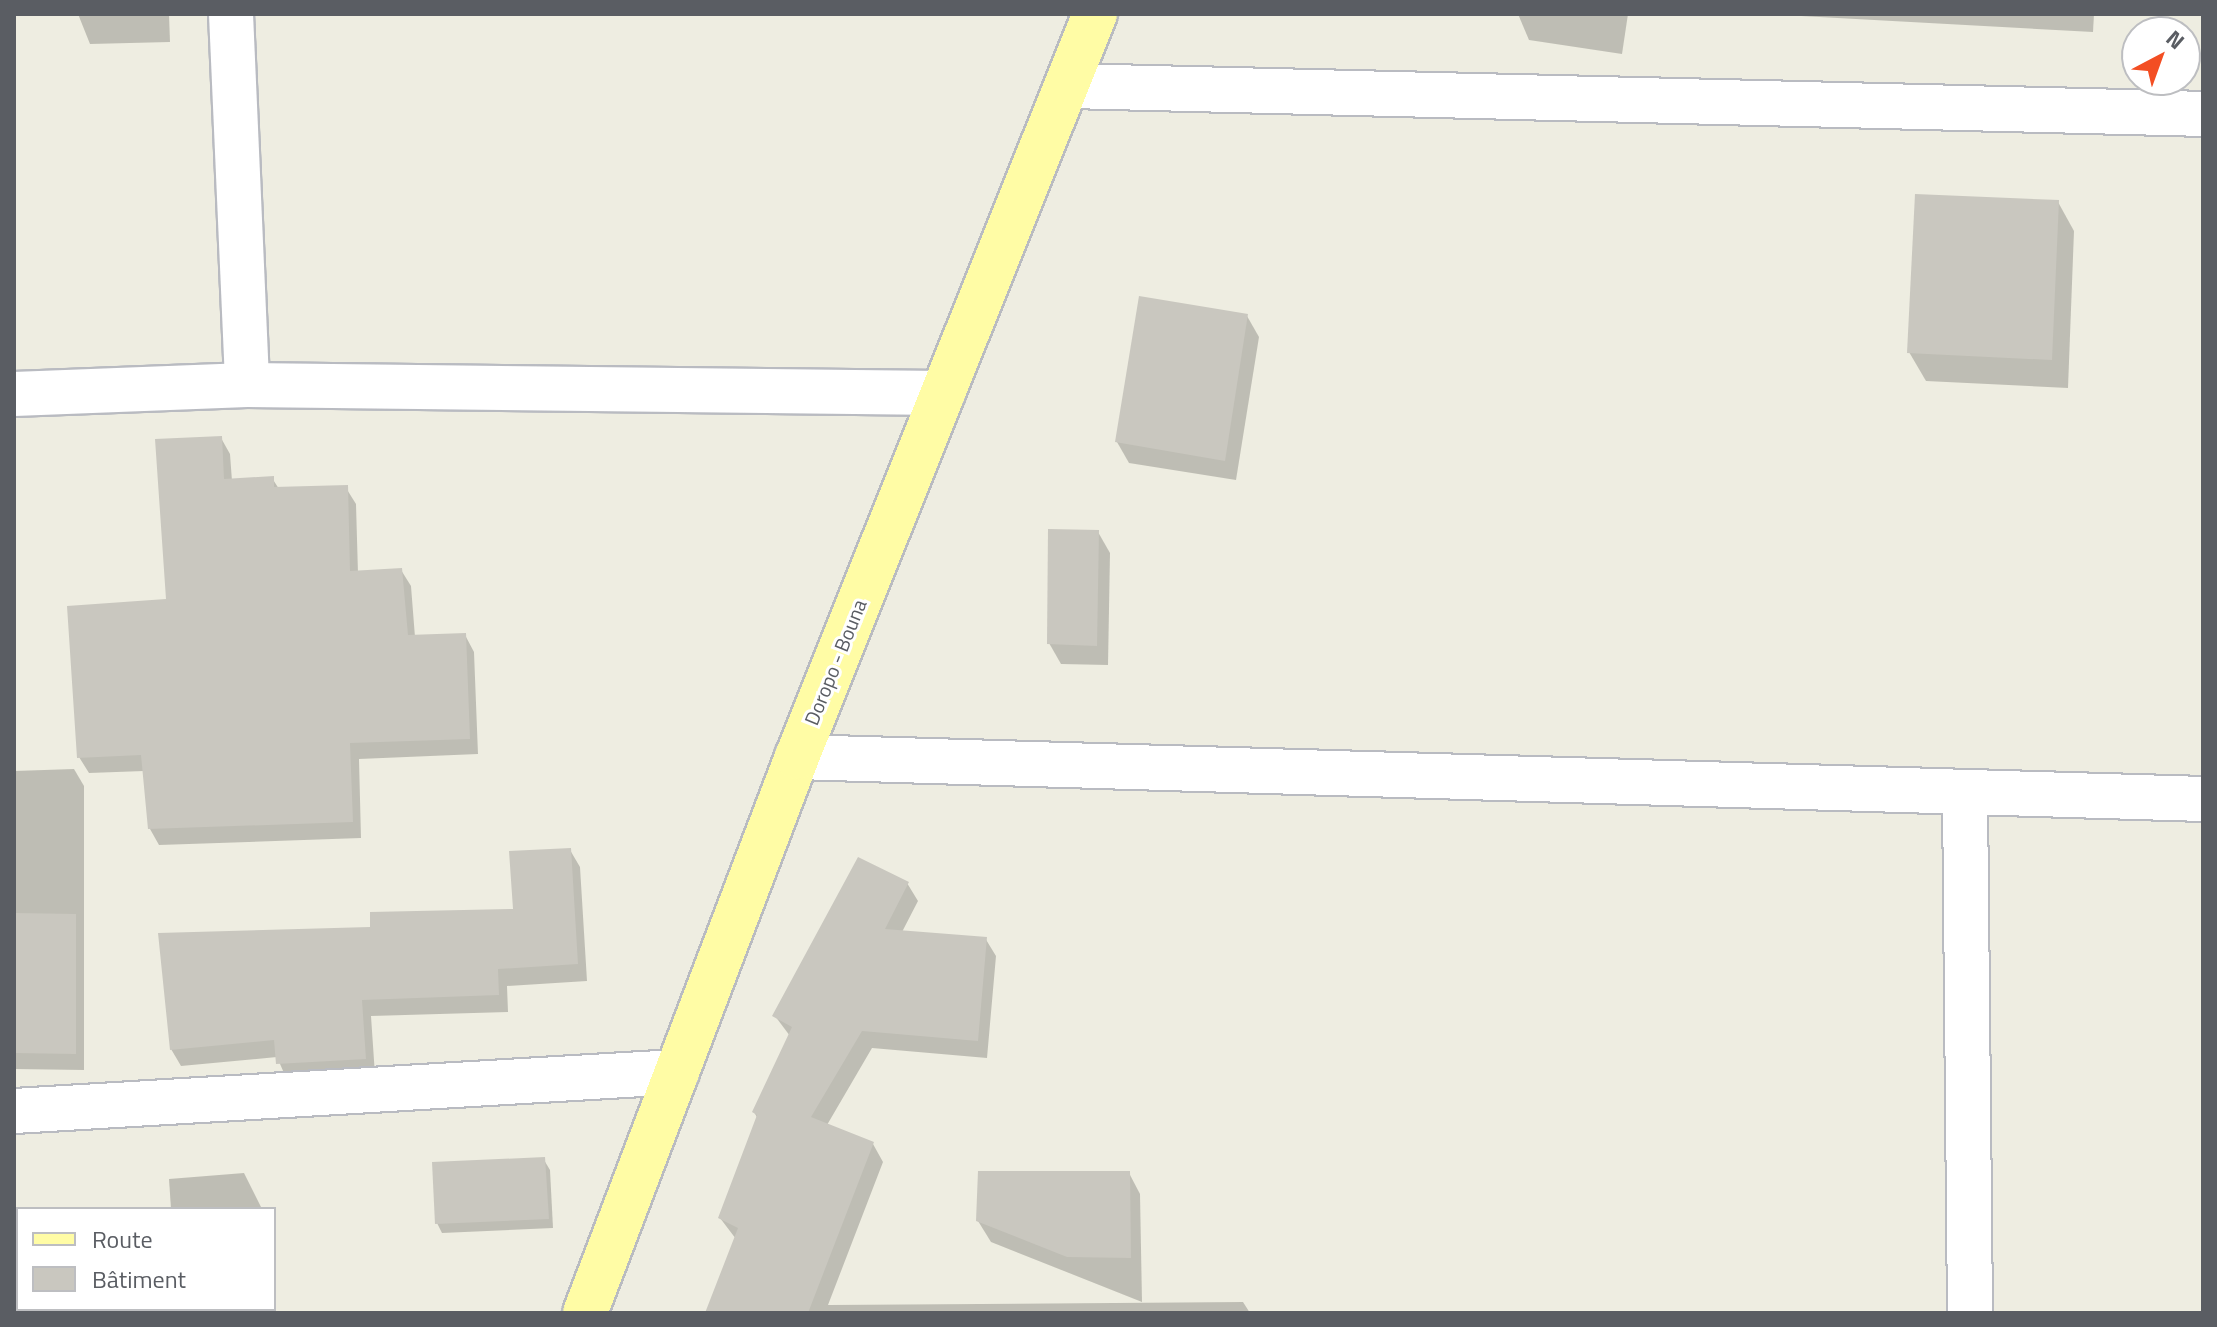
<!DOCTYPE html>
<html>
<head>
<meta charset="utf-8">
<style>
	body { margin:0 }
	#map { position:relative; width:2217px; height:1327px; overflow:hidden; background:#eeede1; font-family:"Titillium Web",sans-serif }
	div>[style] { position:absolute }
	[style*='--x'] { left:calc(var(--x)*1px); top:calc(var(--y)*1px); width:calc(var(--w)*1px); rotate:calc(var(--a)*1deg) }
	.shadow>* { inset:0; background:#0003 }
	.building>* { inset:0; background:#c9c7bf }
	.roads { filter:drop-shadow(2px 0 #b9bbc1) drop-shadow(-2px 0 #b9bbc1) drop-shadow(0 2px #b9bbc1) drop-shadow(0 -2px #b9bbc1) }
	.minor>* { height:44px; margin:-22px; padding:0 22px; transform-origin:22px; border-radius:22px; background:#fff }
	.primary>* { height:44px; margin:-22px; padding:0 22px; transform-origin:22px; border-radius:22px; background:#fffca5 }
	span { translate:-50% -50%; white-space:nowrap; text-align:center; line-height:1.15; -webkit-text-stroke:6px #fff; paint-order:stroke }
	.street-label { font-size:20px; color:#5a5d63 }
	.frame { position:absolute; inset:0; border:16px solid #5a5d63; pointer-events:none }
	.legend { position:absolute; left:16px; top:1207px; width:260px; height:104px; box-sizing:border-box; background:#fff; border:2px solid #bdbec1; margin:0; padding:10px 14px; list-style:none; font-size:24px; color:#5a5d63 }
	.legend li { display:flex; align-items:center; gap:16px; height:40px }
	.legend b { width:40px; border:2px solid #bdbec1 }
	.north { position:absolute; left:2121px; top:16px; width:80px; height:80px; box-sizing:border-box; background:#fff; border:2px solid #bdbec1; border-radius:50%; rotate:41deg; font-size:22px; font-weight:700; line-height:32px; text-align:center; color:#5a5d63 }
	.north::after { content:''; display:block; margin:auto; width:28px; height:36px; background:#f34e23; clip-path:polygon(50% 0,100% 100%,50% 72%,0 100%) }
</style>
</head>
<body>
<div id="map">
	<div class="shadow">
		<div style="clip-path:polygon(78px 14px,169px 14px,170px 42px,90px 44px)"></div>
		<div style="clip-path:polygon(1518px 14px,1628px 14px,1622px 54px,1529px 40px)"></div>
		<div style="clip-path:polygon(1762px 14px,2094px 14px,2093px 32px)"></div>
		<div style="clip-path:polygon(2058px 202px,2074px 231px,2068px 388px,1926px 381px,1909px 352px)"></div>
		<div style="clip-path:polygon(1247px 316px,1259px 337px,1236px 480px,1129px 463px,1117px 442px)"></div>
		<div style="clip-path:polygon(221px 438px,230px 454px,232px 481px,272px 478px,279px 489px,346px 488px,356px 504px,358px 573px,401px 570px,411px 586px,415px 637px,465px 635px,474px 652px,478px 754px,359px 759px,361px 838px,159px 845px,150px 829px,144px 771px,89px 773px,79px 757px,168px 600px)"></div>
		<div style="clip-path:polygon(1098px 532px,1110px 553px,1108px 665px,1061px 664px,1049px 643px)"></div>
		<div style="clip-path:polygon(74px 769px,84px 786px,84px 1070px,14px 1069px,14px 771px)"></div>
		<div style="clip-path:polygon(570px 850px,580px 867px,587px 981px,507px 986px,508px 1012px,371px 1016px,375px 1075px,287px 1080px,277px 1057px,181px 1066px,171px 1049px,372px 929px,515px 911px)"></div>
		<div style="clip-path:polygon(907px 883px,918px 901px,902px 932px,985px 938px,996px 956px,987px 1058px,872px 1048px,827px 1125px,873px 1144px,883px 1162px,828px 1305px,1243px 1302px,1250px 1313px,707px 1313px,736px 1239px,720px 1218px,758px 1119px,754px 1112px,790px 1036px,775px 1016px)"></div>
		<div style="clip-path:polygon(544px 1160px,550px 1170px,553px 1228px,442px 1233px,437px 1223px)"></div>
		<div style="clip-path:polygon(244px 1173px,262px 1209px,171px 1209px,169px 1179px)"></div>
		<div style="clip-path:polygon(1129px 1173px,1140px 1194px,1142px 1302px,991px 1242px,978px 1221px)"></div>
		<div style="clip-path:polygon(178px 1309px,269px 1309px,269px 1313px,178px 1313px)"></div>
	</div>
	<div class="building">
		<div style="clip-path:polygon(1915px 194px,2059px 200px,2052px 360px,1907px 353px)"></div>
		<div style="clip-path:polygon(1139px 296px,1248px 314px,1225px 461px,1115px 442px)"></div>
		<div style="clip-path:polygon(222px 436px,224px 479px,274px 476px,274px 487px,348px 485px,350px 571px,402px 568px,408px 635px,466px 633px,470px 739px,350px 743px,353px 822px,148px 829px,141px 755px,77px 758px,67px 606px,166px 599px,155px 439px)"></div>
		<div style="clip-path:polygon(1048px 529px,1099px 530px,1097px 646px,1047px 644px)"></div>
		<div style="clip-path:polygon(571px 848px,578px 964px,498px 969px,499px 995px,362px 1000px,366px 1059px,276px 1064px,274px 1040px,170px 1050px,158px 933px,370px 927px,370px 912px,513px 909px,509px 851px)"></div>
		<div style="clip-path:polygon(858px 857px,909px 882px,885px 929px,987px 937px,978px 1041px,862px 1031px,811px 1117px,874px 1142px,808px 1313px,705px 1313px,738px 1228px,718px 1218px,757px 1115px,752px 1112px,792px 1027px,772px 1016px)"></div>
		<div style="clip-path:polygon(14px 913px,76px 914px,76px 1054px,14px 1053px)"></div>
		<div style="clip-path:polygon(545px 1157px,549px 1219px,435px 1224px,432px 1162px)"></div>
		<div style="clip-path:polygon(978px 1171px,1130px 1171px,1131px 1258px,1067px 1257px,976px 1221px)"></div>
	</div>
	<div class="roads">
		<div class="minor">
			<div style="--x:231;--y:14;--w:371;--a:87.5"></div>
			<div style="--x:1069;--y:86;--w:1134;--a:1.41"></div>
			<div style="--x:14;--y:394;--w:233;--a:-2.2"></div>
			<div style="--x:247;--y:385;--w:696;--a:0.66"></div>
			<div style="--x:797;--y:757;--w:1407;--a:1.71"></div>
			<div style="--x:1965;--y:794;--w:519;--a:89.45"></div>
			<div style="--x:14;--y:1111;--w:664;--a:-3.37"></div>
		</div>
		<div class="primary">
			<div style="--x:585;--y:1313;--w:595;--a:-69.13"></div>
			<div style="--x:797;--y:757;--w:801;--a:-68.15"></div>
		</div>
	</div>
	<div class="street-label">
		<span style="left:835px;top:662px;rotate:-68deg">Doropo - Bouna</span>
	</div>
	<div class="frame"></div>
	<ul class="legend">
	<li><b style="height:10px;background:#fffca5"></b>Route</li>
	<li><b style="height:22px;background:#c9c7bf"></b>Bâtiment</li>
	</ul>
	<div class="north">N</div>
</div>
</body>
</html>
